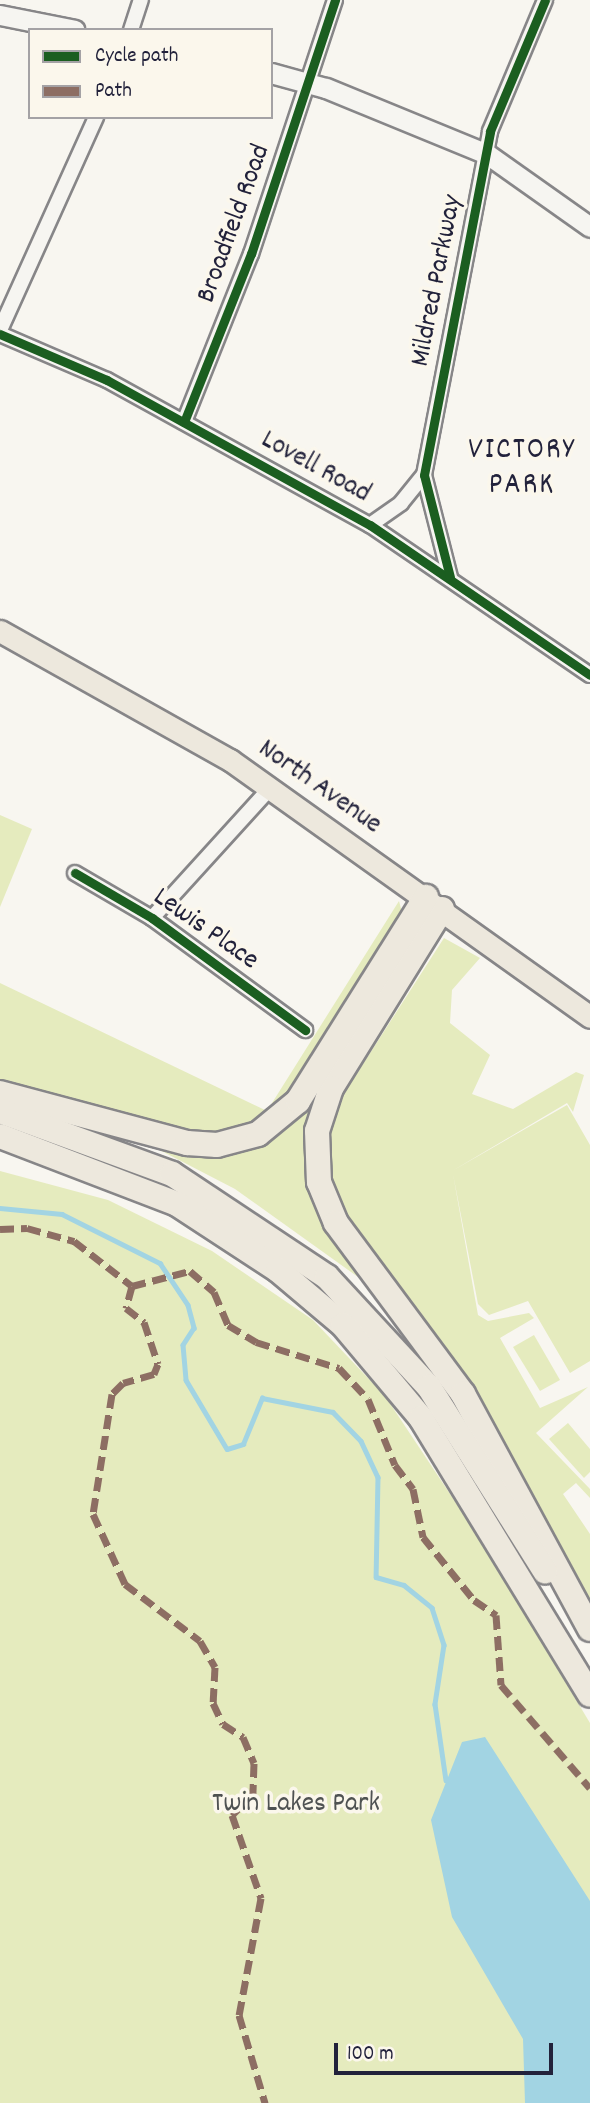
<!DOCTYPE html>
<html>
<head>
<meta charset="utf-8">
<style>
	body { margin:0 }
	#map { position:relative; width:590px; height:2103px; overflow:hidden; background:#f8f6f0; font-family:Dekko,sans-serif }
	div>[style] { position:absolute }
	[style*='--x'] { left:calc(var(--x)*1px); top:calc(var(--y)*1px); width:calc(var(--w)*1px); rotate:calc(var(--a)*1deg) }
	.green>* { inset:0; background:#e5ebbe }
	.water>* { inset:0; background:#a2d4e3 }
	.stream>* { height:4.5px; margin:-2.25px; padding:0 2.25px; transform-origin:2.25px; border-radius:2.25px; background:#a2d4e3 }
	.roads { filter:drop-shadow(2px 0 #878688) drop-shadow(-2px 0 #878688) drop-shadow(0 2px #878688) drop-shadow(0 -2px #878688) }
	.street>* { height:14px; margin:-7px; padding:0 7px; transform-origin:7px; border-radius:7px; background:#f6f5f1 }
	.secondary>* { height:19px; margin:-9.5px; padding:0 9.5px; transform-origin:9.5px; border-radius:9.5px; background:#f6f5f1 }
	.primary>* { height:21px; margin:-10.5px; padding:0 10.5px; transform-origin:10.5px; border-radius:10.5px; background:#ede8dd }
	.highway>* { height:24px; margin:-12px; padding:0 12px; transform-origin:12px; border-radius:12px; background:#ede8dd }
	.quiet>* { height:7px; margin-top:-3.5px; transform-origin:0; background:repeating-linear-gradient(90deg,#8d6e63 0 14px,transparent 0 21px) }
	.cycleway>* { height:9px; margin:-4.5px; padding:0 4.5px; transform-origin:4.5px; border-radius:4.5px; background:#1b5e20 }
	span { translate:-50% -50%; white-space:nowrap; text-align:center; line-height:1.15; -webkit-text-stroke:7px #fbf7ec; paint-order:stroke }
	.street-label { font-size:28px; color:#22223b }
	.park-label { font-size:28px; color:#4f5252 }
	.neighbourhood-label { font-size:30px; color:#22223b; letter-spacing:2px }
	.legend { position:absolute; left:28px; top:28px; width:245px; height:91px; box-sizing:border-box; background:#fbf7ec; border:2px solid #a4a2a5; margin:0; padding:9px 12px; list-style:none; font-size:21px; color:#22223b }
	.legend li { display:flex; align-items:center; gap:14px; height:35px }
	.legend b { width:35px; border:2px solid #a4a2a5 }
	.scale { position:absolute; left:334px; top:2043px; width:219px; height:32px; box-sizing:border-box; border:4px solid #22223b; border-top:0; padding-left:9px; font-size:21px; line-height:24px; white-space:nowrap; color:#22223b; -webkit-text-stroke:5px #fbf7ec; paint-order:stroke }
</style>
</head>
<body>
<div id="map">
	<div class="green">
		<div style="clip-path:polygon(0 815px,32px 829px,0 907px)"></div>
		<div style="clip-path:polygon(399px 901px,403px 916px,298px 1085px,275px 1112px,224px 1136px,181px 1132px,0 1081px,0 983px,267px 1111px)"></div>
		<div style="clip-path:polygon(444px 938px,480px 958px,452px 990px,450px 1023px,490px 1055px,472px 1094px,513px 1109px,576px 1072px,584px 1075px,573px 1112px,567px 1103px,452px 1171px,567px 1105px,590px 1145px,590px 1361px,570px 1373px,528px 1301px,489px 1315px,478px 1304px,453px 1174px,478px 1315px,488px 1321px,529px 1313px,534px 1318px,500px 1338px,540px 1408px,588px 1387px,536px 1433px,590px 1489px,590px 1498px,576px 1483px,563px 1494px,590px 1534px,590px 1600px,461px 1370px,344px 1215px,330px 1181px,327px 1147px,336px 1106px)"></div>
		<div style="clip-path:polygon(332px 1063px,309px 1128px,358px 1277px,235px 1189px,150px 1145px,220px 1152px)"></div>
		<div style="clip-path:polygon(0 1171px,108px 1200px,212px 1251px,313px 1320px,385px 1396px,470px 1524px,590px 1723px,590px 2103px,0 2103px)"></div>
		<div style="clip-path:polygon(534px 1335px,560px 1380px,540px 1391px,513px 1347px)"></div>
		<div style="clip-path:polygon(568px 1423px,590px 1449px,590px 1472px,584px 1478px,549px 1439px)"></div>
	</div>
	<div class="water">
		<div style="clip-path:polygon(485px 1737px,590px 1901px,590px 2103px,525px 2103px,523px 2039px,452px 1917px,431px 1820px,462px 1742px)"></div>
	</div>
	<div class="stream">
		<div style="--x:0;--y:1208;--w:62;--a:5.5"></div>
		<div style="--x:62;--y:1214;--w:110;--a:26.6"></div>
		<div style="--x:160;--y:1263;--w:50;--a:56.3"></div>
		<div style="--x:188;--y:1305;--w:24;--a:75"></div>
		<div style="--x:194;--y:1328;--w:20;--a:123"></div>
		<div style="--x:183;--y:1345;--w:35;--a:85"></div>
		<div style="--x:186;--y:1380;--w:80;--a:59.3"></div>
		<div style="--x:227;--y:1449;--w:17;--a:-17"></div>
		<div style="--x:243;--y:1444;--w:50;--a:-67.6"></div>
		<div style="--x:262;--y:1398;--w:72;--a:11.2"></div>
		<div style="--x:333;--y:1412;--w:40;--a:46"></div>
		<div style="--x:361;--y:1441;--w:40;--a:65"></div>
		<div style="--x:378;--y:1477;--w:100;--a:91.1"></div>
		<div style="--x:376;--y:1577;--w:29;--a:16"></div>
		<div style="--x:404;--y:1585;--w:36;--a:39"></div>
		<div style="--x:432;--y:1608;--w:39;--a:72"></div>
		<div style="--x:444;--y:1645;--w:60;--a:98.7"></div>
		<div style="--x:435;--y:1704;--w:77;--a:81.8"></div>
	</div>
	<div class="roads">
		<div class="street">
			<div style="--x:131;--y:30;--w:32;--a:-72"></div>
			<div style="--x:0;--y:330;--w:234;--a:-65.7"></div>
			<div style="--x:0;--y:334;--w:116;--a:23.3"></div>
			<div style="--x:107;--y:380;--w:300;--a:28.9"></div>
			<div style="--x:370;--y:525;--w:266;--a:34.3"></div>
			<div style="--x:184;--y:422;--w:181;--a:-68.3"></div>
			<div style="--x:251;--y:254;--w:268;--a:-71.7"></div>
			<div style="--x:370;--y:525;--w:38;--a:-35"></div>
			<div style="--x:401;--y:503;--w:36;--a:-51"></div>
			<div style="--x:450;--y:577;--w:105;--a:-104.3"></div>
			<div style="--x:424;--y:475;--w:350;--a:-79.1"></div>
			<div style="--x:490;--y:131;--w:142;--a:-67.2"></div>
			<div style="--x:75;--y:873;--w:89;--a:30.3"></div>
			<div style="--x:152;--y:918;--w:190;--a:36.2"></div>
			<div style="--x:152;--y:918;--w:177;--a:-47.7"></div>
		</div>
		<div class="secondary">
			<div style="--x:0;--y:15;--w:76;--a:11.3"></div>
			<div style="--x:271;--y:73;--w:57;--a:15.3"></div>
			<div style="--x:326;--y:88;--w:174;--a:22.3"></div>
			<div style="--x:487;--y:154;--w:126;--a:35.3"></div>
		</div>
		<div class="primary">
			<div style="--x:0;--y:631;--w:264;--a:29.3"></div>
			<div style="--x:230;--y:760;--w:442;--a:35.5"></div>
		</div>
		<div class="highway">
			<div style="--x:442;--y:909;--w:211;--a:121.8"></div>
			<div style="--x:331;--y:1088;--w:45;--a:108"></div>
			<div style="--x:317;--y:1131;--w:51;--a:87.8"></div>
			<div style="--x:319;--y:1182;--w:44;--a:67.5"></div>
			<div style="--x:336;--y:1223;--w:213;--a:53.4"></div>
			<div style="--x:463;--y:1394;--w:267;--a:61.6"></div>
			<div style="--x:0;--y:1093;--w:194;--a:15"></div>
			<div style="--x:187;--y:1143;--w:30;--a:4"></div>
			<div style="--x:217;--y:1145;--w:42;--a:-15"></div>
			<div style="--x:258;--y:1134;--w:52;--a:-39.5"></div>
			<div style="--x:298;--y:1101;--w:241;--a:-57.9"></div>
			<div style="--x:0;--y:1111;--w:183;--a:20.1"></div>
			<div style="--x:172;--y:1174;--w:186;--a:33.6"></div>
			<div style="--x:327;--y:1277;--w:150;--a:47.2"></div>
			<div style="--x:429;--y:1387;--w:218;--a:57.8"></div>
			<div style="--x:0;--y:1136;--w:190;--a:21"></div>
			<div style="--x:177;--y:1204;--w:121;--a:33.2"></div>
			<div style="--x:278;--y:1270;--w:85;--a:40.2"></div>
			<div style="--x:343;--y:1325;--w:121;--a:50"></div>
			<div style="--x:421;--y:1418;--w:324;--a:58.6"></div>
		</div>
	</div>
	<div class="quiet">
		<div style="--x:0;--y:1229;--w:27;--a:-2"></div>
		<div style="--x:27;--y:1228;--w:49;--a:15.5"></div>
		<div style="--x:74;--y:1241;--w:73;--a:37.8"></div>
		<div style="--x:132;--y:1286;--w:23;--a:105"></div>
		<div style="--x:126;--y:1308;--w:23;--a:38"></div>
		<div style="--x:144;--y:1322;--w:44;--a:71.6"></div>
		<div style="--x:158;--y:1364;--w:11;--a:112"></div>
		<div style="--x:154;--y:1374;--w:32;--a:164"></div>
		<div style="--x:123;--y:1383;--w:16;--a:135"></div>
		<div style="--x:112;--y:1394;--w:121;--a:99"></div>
		<div style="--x:93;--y:1514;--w:77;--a:65.4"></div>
		<div style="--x:125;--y:1584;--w:94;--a:37.2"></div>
		<div style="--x:200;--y:1641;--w:30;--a:60"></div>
		<div style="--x:215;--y:1667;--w:36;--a:93"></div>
		<div style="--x:213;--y:1703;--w:23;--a:65"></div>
		<div style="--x:223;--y:1724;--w:24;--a:33"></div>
		<div style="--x:243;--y:1737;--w:28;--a:67"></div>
		<div style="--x:254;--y:1763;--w:31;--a:92"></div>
		<div style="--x:253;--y:1794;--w:30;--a:135"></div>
		<div style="--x:232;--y:1815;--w:88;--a:70.7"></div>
		<div style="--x:261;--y:1898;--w:119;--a:100.6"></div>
		<div style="--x:239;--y:2015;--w:92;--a:73.5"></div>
		<div style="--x:132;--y:1286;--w:60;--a:-14.5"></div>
		<div style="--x:190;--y:1271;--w:32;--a:41"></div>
		<div style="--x:214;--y:1292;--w:36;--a:67"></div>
		<div style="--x:228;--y:1325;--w:33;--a:31"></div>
		<div style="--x:256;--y:1342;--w:87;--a:17.4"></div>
		<div style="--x:339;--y:1368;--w:42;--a:46.9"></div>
		<div style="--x:368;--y:1399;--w:71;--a:67.8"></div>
		<div style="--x:395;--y:1465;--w:30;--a:53"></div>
		<div style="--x:413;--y:1489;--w:49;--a:78.2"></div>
		<div style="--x:423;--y:1537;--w:81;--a:51"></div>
		<div style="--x:474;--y:1600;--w:27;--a:34"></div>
		<div style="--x:496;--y:1615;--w:70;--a:85.9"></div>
		<div style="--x:501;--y:1685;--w:136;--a:49.2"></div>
	</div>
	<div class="cycleway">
		<div style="--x:0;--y:334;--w:116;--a:23.3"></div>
		<div style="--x:107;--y:380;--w:300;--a:28.9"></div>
		<div style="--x:370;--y:525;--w:266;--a:34.3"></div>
		<div style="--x:184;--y:422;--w:181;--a:-68.3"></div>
		<div style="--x:251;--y:254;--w:268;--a:-71.7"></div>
		<div style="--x:450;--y:577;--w:105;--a:-104.3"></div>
		<div style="--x:424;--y:475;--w:350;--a:-79.1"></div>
		<div style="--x:490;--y:131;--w:142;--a:-67.2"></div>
		<div style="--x:75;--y:873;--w:89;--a:30.3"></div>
		<div style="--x:152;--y:918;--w:190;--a:36.2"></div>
	</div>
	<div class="street-label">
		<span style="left:235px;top:224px;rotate:-70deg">Broadfield Road</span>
		<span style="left:438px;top:281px;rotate:-79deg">Mildred Parkway</span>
		<span style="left:315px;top:468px;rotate:29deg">Lovell Road</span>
		<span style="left:319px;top:788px;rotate:35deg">North Avenue</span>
		<span style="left:205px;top:930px;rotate:35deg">Lewis Place</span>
	</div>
	<div class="park-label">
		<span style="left:296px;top:1805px">Twin Lakes Park</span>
	</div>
	<div class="neighbourhood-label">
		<span style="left:522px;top:469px">VICTORY<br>PARK</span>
	</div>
	<ul class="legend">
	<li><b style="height:9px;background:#1b5e20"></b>Cycle path</li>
	<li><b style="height:9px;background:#8d6e63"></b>Path</li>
	</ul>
	<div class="scale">100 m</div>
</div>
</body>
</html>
